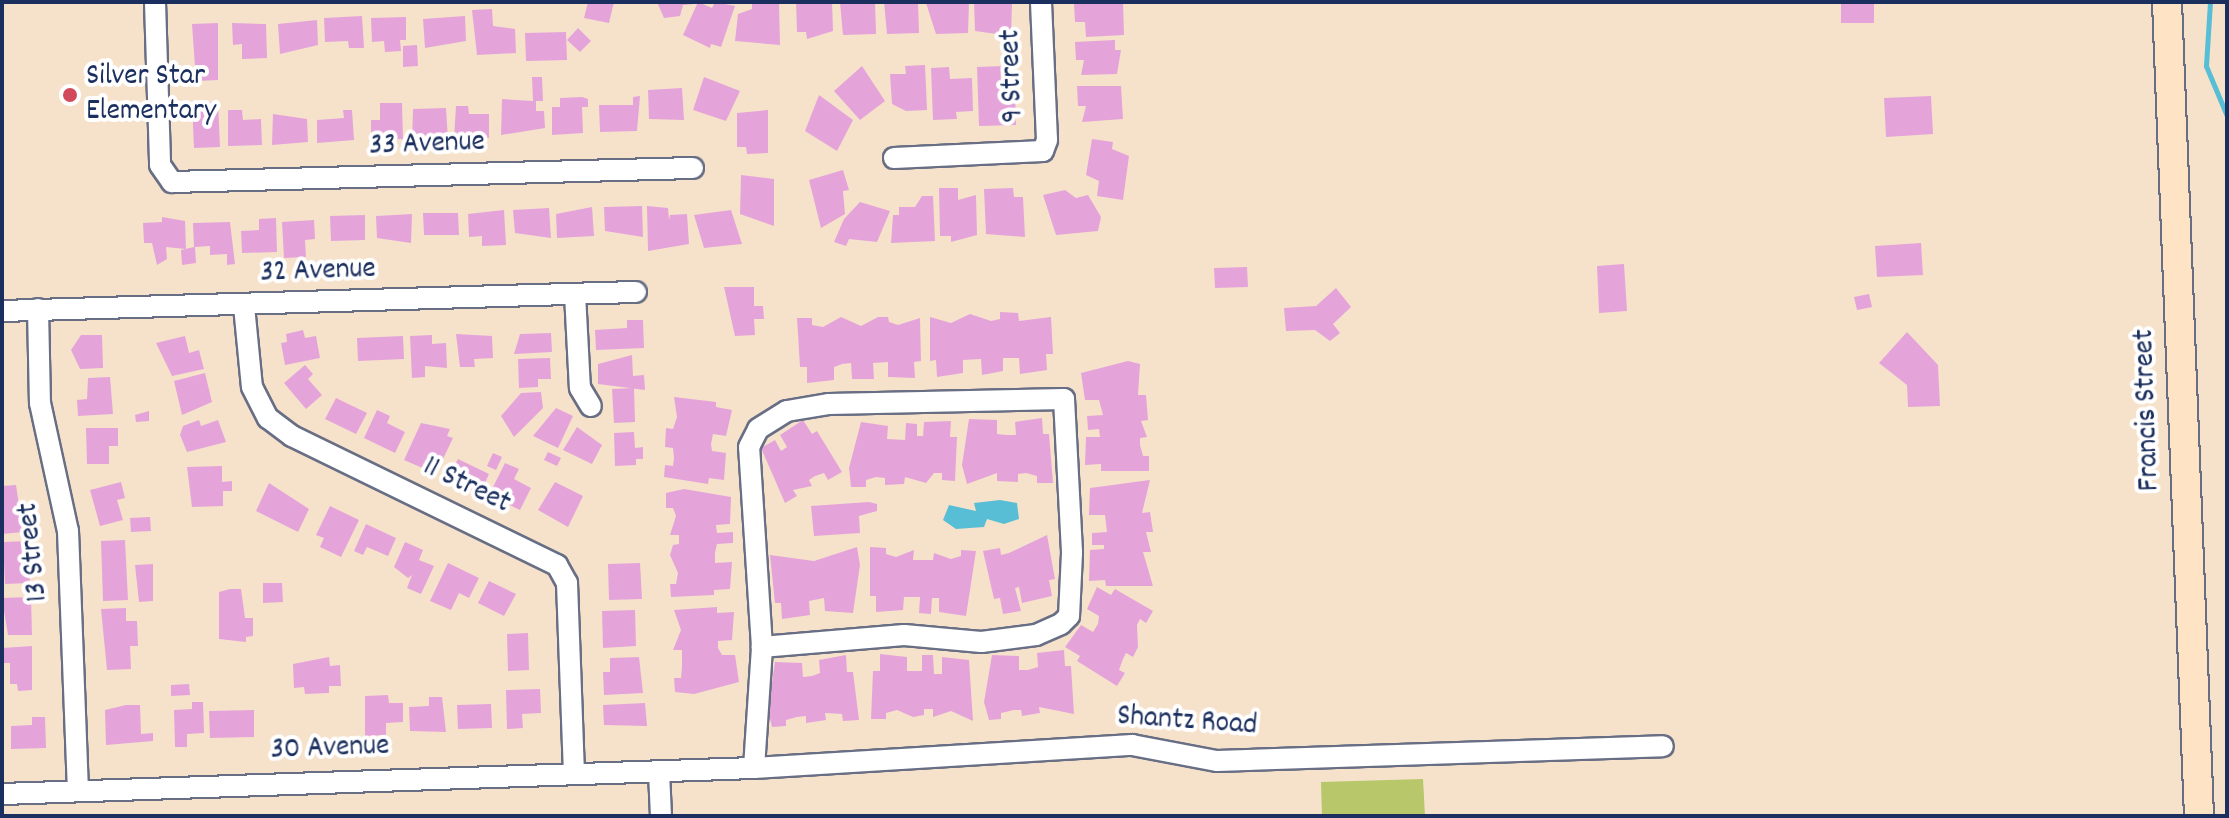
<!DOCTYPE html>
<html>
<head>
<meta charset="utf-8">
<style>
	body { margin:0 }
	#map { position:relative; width:2229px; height:818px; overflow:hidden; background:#f6e2cb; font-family:Dekko,sans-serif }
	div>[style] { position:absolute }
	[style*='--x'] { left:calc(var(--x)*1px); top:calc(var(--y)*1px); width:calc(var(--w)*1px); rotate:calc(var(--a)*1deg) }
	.green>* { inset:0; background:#b8c769 }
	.water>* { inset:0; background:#58bed6 }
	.stream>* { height:5px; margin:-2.5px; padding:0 2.5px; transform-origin:2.5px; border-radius:2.5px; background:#58bed6 }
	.building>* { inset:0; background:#e4a4da }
	.roads { filter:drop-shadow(2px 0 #686e84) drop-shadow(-2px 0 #686e84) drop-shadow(0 2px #686e84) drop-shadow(0 -2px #686e84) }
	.street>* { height:20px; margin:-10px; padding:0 10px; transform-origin:10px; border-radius:10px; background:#fff }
	.secondary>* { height:28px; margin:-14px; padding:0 14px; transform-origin:14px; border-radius:14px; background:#fee4c5 }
	.dots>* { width:22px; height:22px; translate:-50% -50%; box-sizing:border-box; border:4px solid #fff; border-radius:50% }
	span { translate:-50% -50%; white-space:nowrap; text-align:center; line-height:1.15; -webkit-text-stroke:8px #fff; paint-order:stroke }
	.street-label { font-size:30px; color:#1b2f5e }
	.poi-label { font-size:30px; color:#1b2f5e }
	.left { translate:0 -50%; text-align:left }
	.frame { position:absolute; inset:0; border:4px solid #1b2f5e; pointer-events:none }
</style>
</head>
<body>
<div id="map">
	<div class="green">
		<div style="clip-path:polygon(1423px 779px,1425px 816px,1322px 816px,1321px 782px)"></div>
	</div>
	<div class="water">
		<div style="clip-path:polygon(1000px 500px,1017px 503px,1019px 519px,1004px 524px,987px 519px,984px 527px,956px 529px,943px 520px,949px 505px,976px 511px,974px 503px)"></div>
	</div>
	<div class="stream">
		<div style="--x:2210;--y:2;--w:64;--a:93.6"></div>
		<div style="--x:2206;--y:66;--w:54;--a:67.2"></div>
	</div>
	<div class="building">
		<div style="clip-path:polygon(588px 2px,614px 2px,609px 23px,584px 18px)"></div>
		<div style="clip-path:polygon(657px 2px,694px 2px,694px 4px,683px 5px,680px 16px,664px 18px)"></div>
		<div style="clip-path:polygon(698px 2px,712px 8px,715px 2px,735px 6px,721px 47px,711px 44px,710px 48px,683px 35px)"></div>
		<div style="clip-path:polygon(752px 2px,779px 2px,780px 45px,735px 41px,738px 14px,752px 9px)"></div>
		<div style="clip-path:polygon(796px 2px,832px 2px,833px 31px,807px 39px,806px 32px,797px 32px)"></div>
		<div style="clip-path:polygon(840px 2px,875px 2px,876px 34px,843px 35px)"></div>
		<div style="clip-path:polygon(884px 2px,918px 2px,919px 33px,887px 34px)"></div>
		<div style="clip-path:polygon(969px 2px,968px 33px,936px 34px,926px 3px)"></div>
		<div style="clip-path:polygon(974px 2px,1012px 3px,1011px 36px,975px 31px)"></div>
		<div style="clip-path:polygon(1113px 2px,1123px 2px,1124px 35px,1086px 37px,1085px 22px,1075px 22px,1074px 4px)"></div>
		<div style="clip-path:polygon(1841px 2px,1874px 2px,1874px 23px,1841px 23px)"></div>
		<div style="clip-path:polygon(492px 9px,493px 26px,515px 29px,516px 53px,477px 55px,472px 10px)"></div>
		<div style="clip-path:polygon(362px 16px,364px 48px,349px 48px,348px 41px,325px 42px,324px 18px)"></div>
		<div style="clip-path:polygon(465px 16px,466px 41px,425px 48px,423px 19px)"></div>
		<div style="clip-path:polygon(406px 17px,406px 40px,400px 40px,401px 51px,385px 52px,384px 41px,372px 42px,371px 18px)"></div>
		<div style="clip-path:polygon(317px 20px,318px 45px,280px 54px,278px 24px)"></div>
		<div style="clip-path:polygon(218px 23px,218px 80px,196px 81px,192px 24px)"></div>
		<div style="clip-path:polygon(232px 23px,266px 24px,267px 58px,242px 59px,242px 44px,233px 45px)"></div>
		<div style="clip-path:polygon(578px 28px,591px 41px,580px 52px,567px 40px)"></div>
		<div style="clip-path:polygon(566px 32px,567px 60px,526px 61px,525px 33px)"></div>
		<div style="clip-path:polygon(1115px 40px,1115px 50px,1121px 50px,1117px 74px,1081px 75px,1084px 60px,1076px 60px,1075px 42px)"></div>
		<div style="clip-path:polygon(417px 45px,418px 66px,403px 67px,403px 46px)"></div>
		<div style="clip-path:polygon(925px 65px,927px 110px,906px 111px,892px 104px,890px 74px,906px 74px,905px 66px)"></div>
		<div style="clip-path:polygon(862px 66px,885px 101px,860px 120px,834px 91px)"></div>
		<div style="clip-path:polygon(1003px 66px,1004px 82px,1015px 88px,1016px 125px,979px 126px,977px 67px)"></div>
		<div style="clip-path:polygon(949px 67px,950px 79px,972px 78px,973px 111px,956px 112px,957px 119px,933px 120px,931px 68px)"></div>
		<div style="clip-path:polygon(532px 77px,542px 77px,543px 101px,536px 101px,536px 111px,544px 111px,545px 128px,501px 135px,502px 99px,533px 101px)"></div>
		<div style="clip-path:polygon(704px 77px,740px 91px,726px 121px,693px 110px)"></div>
		<div style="clip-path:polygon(1077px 86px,1121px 86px,1123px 119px,1082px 122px,1086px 106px,1078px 106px)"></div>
		<div style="clip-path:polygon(682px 88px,684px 120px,649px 119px,648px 90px)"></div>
		<div style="clip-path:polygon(819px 95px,853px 120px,837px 151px,805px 131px)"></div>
		<div style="clip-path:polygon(640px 96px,637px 131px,600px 132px,599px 105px,633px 105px,633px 97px)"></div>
		<div style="clip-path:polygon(1931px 96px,1933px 134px,1886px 137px,1884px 98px)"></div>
		<div style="clip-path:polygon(582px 97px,588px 99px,588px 107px,582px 107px,583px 133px,552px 135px,552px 107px,560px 107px,560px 98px)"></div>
		<div style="clip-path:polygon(218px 102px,220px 147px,194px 148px,192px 103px)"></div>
		<div style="clip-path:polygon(380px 103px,402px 103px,403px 139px,371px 140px,371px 120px,380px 120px)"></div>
		<div style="clip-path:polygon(456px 106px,468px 106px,469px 114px,489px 114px,489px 138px,454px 138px)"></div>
		<div style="clip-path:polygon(446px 108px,448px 140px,412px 141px,413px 109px)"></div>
		<div style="clip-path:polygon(228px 110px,242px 110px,243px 120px,261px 119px,262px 145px,228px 146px)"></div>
		<div style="clip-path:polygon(343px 110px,352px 110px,354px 140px,317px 143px,317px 120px,344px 118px)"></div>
		<div style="clip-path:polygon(768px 110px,768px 153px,747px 154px,746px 147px,737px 147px,737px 113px)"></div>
		<div style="clip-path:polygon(273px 114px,307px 119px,308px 142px,272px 145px)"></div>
		<div style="clip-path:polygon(1092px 139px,1113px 142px,1112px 149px,1129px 156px,1123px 200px,1097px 196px,1099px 181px,1086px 175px)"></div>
		<div style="clip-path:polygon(843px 170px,849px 190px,843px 191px,845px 214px,821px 228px,809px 180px)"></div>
		<div style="clip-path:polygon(741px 175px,774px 179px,774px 226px,740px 214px)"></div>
		<div style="clip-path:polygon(939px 188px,958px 188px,958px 200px,976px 195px,977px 235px,951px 242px,951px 236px,940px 236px)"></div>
		<div style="clip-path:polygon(1013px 188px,1014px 197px,1023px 197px,1025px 237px,986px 234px,984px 189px)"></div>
		<div style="clip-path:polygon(1065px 190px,1076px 198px,1088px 195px,1101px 217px,1098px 231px,1056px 235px,1043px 195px)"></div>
		<div style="clip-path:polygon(922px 196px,933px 196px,935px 241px,891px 243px,893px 215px,899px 215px,899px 207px,915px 207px)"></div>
		<div style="clip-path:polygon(860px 202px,890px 211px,877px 242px,849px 239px,846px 246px,834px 242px,844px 219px)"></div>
		<div style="clip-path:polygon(642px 206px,643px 237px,605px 231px,604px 207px)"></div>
		<div style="clip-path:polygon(647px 206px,668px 208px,669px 220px,670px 215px,687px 214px,689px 244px,648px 251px)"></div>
		<div style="clip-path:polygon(592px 207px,594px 236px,557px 238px,556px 214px)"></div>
		<div style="clip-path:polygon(549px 208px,551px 238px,515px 233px,513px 210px)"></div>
		<div style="clip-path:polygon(504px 210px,506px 245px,482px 246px,482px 236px,469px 237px,468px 214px)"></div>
		<div style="clip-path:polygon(731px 210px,742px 244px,704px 248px,694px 215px)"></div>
		<div style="clip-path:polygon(423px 213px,458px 213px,459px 235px,424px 235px)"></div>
		<div style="clip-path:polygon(412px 214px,411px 243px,377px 238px,376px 216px)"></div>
		<div style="clip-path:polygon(365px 215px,365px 240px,331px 241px,330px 216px)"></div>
		<div style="clip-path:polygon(162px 217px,185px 221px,186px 249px,166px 247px,167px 259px,157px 265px,152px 243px,144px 243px,143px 223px,162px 222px)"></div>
		<div style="clip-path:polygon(276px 218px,277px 252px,242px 253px,241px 231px,259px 230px,259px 219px)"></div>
		<div style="clip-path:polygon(314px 220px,315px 239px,305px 240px,306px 257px,284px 258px,282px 222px)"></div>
		<div style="clip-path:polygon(230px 222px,235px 264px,227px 265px,227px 254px,210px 255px,210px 246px,195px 247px,196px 263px,182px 265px,181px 250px,194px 247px,193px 223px)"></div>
		<div style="clip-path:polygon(1921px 243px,1923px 275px,1877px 277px,1875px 246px)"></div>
		<div style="clip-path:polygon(1624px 264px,1627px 311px,1599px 313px,1597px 266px)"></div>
		<div style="clip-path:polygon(1247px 267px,1248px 287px,1215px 288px,1214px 268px)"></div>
		<div style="clip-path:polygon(724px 287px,754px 287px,754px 306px,763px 306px,764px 319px,754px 319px,755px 335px,735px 336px)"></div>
		<div style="clip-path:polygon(1336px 288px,1351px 307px,1333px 324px,1340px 333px,1330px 341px,1315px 330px,1286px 331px,1284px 308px,1316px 306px)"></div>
		<div style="clip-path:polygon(1869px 294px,1872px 307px,1857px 310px,1854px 297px)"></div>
		<div style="clip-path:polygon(1000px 312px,1018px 313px,1019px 321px,1051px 317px,1053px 354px,1046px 354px,1047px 370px,1020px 374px,1019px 358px,1003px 358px,1003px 371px,982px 375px,981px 359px,963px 360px,963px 373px,937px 377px,936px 360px,930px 361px,930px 317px,951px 323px,970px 314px,991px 321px,1000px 319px)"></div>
		<div style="clip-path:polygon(841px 317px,861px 326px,878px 317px,888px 317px,889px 322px,898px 325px,920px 318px,921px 361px,914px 362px,915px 378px,888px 377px,888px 362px,873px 363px,874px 379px,852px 379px,851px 363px,842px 364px,834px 367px,834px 380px,807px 383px,807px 367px,800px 367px,797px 318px,812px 318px,812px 325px,823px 327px)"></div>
		<div style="clip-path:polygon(627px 320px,643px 320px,644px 348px,596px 350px,595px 330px,627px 328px)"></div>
		<div style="clip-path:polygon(303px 330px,305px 338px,316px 336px,320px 358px,285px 365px,281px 343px,287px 342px,286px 334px)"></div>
		<div style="clip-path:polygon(1907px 332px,1938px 365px,1940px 406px,1908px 407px,1907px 385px,1879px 363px)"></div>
		<div style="clip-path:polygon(551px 333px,552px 352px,514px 354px,520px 334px)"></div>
		<div style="clip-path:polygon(456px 334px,492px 336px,493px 358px,474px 359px,475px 367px,460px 367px)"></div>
		<div style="clip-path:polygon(81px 335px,102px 335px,103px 368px,80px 369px,71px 350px)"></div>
		<div style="clip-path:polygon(432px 335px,432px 344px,446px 343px,447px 368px,425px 366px,425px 377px,412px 378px,410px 336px)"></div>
		<div style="clip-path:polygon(185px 336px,189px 353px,199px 350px,204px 369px,172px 376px,156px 343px)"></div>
		<div style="clip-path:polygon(403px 336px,404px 359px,358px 361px,357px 338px)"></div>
		<div style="clip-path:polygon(632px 355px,633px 376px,644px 375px,645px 390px,598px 384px,598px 364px)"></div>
		<div style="clip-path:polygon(550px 358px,551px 379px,538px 379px,538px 387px,519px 388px,518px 359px)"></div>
		<div style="clip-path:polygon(1128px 361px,1140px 364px,1138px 395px,1146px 395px,1148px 420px,1141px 421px,1147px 437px,1140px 438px,1140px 445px,1143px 456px,1149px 456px,1149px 471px,1101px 471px,1101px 464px,1085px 465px,1086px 437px,1100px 437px,1099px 429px,1088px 430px,1087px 416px,1103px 415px,1099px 400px,1085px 400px,1081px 373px)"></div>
		<div style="clip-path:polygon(305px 365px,313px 374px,308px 379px,322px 395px,306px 409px,284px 383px)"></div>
		<div style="clip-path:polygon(205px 373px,212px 402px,182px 415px,174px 381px)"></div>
		<div style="clip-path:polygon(110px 377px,113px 414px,78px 416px,77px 400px,87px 399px,88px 378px)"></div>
		<div style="clip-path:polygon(634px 388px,635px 422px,614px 423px,612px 389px)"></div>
		<div style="clip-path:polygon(541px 392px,543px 408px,514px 437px,501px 416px,521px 393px)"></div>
		<div style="clip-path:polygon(674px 397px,716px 402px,716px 407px,732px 410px,726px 436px,713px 434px,711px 444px,712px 451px,726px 453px,724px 480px,709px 478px,708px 484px,664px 477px,665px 465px,673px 466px,674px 458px,673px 448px,665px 447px,666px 428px,673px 429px,677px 417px)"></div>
		<div style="clip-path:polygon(336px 398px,367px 413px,356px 434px,325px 419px)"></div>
		<div style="clip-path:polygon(556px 408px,573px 416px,558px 448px,533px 436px)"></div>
		<div style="clip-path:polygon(377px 410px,390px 416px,387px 423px,405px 432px,395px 453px,364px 438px)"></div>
		<div style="clip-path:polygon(149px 411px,149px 421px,136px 422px,135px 415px)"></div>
		<div style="clip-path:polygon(1042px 418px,1043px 434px,1049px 434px,1053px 483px,1037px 483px,1037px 476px,1026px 473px,1018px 474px,1018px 482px,997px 481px,997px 473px,967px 484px,962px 465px,969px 419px,997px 420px,997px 434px,1006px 435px,1016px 435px,1015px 422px)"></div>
		<div style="clip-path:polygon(199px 420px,201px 426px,218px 420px,226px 442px,187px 452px,180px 435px,183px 426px)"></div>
		<div style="clip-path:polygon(803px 420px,812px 434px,817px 431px,842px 472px,828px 480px,824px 473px,815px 476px,809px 480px,812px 486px,793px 490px,797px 496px,785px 503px,761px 448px,775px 440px,781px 451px,787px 447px,780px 435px)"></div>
		<div style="clip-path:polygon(951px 421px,950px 437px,957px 437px,955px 481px,942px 480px,942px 473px,934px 473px,926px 483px,905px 477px,904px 484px,885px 485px,885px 478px,876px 477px,866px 480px,866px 487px,851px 487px,849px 468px,861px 422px,888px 426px,887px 439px,905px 440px,906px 423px,917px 424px,917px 436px,923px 436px,924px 422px)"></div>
		<div style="clip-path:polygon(421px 423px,450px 429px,447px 436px,453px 438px,443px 459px,432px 454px,425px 469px,404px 460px)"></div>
		<div style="clip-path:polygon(577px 427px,602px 445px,592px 464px,563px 450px)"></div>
		<div style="clip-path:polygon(86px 428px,118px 428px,118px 446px,109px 446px,109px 464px,87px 464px)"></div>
		<div style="clip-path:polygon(634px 432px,635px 448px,643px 447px,643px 459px,636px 459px,636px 465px,615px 466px,614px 433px)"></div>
		<div style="clip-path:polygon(548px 452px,561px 458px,557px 466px,544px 460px)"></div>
		<div style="clip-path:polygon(493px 453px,502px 457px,496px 470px,487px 466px)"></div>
		<div style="clip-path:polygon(458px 459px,489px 474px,480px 494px,448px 479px)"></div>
		<div style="clip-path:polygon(505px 463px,519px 469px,514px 479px,531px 488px,520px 510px,489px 495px)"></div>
		<div style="clip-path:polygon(222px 466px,222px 482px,232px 481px,232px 491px,223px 491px,223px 506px,192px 507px,187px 467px)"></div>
		<div style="clip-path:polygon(1150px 480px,1142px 513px,1150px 512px,1153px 532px,1146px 532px,1151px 552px,1143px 552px,1153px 586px,1106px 586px,1105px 580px,1089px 581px,1090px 550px,1104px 549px,1104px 545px,1092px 545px,1092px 533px,1107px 532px,1105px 515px,1089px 515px,1090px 488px)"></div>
		<div style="clip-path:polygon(121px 482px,125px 498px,117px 500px,123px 520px,100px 526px,90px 490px)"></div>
		<div style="clip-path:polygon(555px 482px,583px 496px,568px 527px,538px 510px)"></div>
		<div style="clip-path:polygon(269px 483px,309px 509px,298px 532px,256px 511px)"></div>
		<div style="clip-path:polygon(16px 485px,23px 532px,2px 534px,2px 486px)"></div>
		<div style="clip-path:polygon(684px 489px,731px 497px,730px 524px,716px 525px,717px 533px,733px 532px,733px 543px,717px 544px,715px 553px,715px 563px,732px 562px,730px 589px,714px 590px,714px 595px,671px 597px,670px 584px,676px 584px,678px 573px,670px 555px,673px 545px,679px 544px,679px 535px,670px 535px,676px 516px,673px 508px,666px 508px,666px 493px)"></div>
		<div style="clip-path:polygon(869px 502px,877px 504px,877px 511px,859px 516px,860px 533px,814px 536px,811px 506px)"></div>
		<div style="clip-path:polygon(330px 506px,359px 520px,341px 557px,320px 547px,324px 538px,316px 535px)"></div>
		<div style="clip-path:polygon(150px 517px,151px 531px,131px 532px,130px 518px)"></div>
		<div style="clip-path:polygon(366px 524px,396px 538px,388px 556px,367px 547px,363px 555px,354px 551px)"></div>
		<div style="clip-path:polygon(1047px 535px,1055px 579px,1049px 580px,1052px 596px,1022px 603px,1019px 587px,1015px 588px,1021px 611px,1003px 614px,1000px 598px,994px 599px,983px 551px,1000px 548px,1001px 555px,1009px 553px)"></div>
		<div style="clip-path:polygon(125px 540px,128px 600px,103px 601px,101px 541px)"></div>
		<div style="clip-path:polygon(29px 541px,30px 583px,5px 584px,3px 542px)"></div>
		<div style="clip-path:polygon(405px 542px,423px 550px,419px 560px,434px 566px,421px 594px,407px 588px,412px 575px,408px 578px,394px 567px)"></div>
		<div style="clip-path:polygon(857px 547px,860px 565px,853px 613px,825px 611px,824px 598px,809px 601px,810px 615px,782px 619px,781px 603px,775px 603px,770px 555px,814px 561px)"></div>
		<div style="clip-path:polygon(870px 547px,886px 548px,886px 554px,896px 557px,914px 550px,913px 560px,933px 560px,934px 553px,951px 559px,961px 556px,961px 550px,976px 551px,966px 616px,939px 612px,939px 598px,932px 598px,931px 614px,919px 613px,920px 597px,904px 597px,903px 610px,876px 612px,876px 596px,870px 596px)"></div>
		<div style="clip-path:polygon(448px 563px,479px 578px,469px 598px,459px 593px,451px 610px,430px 601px)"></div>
		<div style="clip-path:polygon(640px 563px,642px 599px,609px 600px,608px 564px)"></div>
		<div style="clip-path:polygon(153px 564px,153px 601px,139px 602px,135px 565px)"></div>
		<div style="clip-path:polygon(489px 581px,516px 594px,504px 616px,478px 603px)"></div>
		<div style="clip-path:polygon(263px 583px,282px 583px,283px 602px,263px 603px)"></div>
		<div style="clip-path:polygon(1097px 587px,1111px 595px,1115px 589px,1153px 611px,1146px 623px,1140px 619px,1137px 625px,1138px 647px,1133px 657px,1126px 653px,1123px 659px,1119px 670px,1125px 673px,1117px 686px,1077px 661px,1080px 656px,1065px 647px,1081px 625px,1093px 632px,1098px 624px,1099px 616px,1087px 609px)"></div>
		<div style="clip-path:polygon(230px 589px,241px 589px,245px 618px,253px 618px,253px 636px,246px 637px,246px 642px,219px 639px,219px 592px)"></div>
		<div style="clip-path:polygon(31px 597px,32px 635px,8px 635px,2px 598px)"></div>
		<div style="clip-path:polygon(717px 607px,717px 613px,734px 612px,732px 640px,718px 641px,718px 648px,722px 655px,735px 655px,739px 682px,694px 694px,675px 692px,674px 678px,681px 678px,682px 667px,682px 650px,673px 650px,681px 630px,674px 610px)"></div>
		<div style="clip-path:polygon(126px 608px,126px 621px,137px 621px,138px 646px,130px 646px,131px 669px,107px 670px,101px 609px)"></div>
		<div style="clip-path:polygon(635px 610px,636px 646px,603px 648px,602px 611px)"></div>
		<div style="clip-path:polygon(528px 633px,529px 670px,508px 671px,507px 634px)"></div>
		<div style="clip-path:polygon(32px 646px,32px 690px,18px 691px,17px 684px,10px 684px,10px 663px,3px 663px,2px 648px)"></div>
		<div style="clip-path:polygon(1064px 650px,1065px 666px,1071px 666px,1074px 714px,1039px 707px,1040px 713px,1022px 716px,1021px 710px,1014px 710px,1001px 713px,1001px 719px,989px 720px,984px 702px,992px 655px,1019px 656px,1019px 670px,1028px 670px,1038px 667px,1037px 653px)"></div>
		<div style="clip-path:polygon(880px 654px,907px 657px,907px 671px,922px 671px,922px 655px,933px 655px,934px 674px,942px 674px,942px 657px,969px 660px,973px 721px,951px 711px,933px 717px,933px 709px,924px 709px,924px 715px,913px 717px,897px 710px,886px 713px,886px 719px,871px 719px,873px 671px,880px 671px)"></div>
		<div style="clip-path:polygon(846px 655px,847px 672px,853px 672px,859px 720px,843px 721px,842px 714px,825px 713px,826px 720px,806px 723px,806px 716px,797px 717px,786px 720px,786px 726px,772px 727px,768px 710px,775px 662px,802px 663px,803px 677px,812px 676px,820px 673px,819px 660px)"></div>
		<div style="clip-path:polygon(329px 657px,330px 666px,340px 665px,341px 686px,329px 686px,329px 693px,305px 694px,304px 687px,294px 688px,293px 664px)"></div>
		<div style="clip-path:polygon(639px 657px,643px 693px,604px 695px,603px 672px,610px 672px,610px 658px)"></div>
		<div style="clip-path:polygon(189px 684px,190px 695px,171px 696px,171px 685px)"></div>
		<div style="clip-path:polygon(540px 689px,541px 713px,522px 714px,523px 728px,507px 729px,506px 690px)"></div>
		<div style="clip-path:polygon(388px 695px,389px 703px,403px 703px,403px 722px,386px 723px,386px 735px,365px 736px,365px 696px)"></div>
		<div style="clip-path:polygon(429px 697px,442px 697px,446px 732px,410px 731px,409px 707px,429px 706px)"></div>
		<div style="clip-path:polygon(192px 702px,203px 702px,204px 733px,187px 734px,187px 747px,175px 747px,174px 710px,192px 709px)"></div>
		<div style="clip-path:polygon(645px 703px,647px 726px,604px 725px,603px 705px)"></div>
		<div style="clip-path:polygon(491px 704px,492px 728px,458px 729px,457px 705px)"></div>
		<div style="clip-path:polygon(126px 705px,140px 705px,141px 734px,153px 733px,153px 741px,106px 745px,105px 710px)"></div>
		<div style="clip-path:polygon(254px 710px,254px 737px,210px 738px,209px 711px)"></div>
		<div style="clip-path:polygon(32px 717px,45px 717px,46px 748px,11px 749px,11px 726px,32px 725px)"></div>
	</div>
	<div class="roads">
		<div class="street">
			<div style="--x:155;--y:2;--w:163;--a:88.2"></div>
			<div style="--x:160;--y:165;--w:21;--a:55"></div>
			<div style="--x:172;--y:182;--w:521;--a:-1.54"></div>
			<div style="--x:894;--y:158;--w:149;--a:-2.7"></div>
			<div style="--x:1043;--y:151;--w:12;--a:-70"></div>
			<div style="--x:1047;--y:140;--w:138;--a:-92.5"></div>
			<div style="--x:575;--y:294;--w:94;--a:87"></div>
			<div style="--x:580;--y:388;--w:21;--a:59"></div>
			<div style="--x:244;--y:306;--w:81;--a:84.4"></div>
			<div style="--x:252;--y:387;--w:35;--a:63"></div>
			<div style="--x:268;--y:418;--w:30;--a:37"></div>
			<div style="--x:292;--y:436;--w:295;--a:26"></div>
			<div style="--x:557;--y:565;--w:21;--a:61"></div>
			<div style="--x:567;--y:583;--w:190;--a:87.9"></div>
			<div style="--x:38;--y:309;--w:94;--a:88.8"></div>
			<div style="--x:40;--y:403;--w:131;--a:77.7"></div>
			<div style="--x:68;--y:531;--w:260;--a:87.8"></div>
			<div style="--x:2;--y:311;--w:634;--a:-1.72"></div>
			<div style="--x:754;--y:768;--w:121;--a:-86.2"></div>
			<div style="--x:762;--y:647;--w:200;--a:-93.7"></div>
			<div style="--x:749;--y:447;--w:20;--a:-63"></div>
			<div style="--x:758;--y:429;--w:34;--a:-32"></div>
			<div style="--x:787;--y:411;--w:43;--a:-9.5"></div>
			<div style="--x:829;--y:404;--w:235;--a:-1.2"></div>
			<div style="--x:1064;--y:399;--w:154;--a:87"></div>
			<div style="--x:1072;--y:553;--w:63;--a:92.7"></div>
			<div style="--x:1069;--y:616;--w:11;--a:135"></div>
			<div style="--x:1061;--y:624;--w:27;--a:156"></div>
			<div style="--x:1036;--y:635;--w:55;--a:172.7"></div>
			<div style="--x:981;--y:642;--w:77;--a:-174.8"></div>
			<div style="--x:904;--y:635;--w:143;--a:175.2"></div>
			<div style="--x:659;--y:772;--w:44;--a:87.4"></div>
			<div style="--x:2;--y:794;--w:752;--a:-1.98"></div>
			<div style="--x:754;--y:768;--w:379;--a:-3.5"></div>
			<div style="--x:1132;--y:745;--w:86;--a:10.7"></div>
			<div style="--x:1217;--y:761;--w:446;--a:-1.9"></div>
		</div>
		<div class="secondary">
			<div style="--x:2167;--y:2;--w:815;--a:87.75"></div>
		</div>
	</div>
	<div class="dots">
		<div style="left:70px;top:95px;background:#d1495b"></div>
	</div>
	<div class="street-label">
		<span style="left:1014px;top:76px;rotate:-92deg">9 Street</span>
		<span style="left:427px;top:146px;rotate:-2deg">33 Avenue</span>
		<span style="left:318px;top:273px;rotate:-2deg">32 Avenue</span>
		<span style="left:2149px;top:410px;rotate:-92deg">Francis Street</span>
		<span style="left:466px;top:487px;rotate:26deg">11 Street</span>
		<span style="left:35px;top:552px;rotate:-96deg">13 Street</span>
		<span style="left:1187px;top:723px;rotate:4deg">Shantz Road</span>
		<span style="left:330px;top:750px;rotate:-2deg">30 Avenue</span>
	</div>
	<div class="poi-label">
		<span class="left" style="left:86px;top:95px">Silver Star<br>Elementary</span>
	</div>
	<div class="frame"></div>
</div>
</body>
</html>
